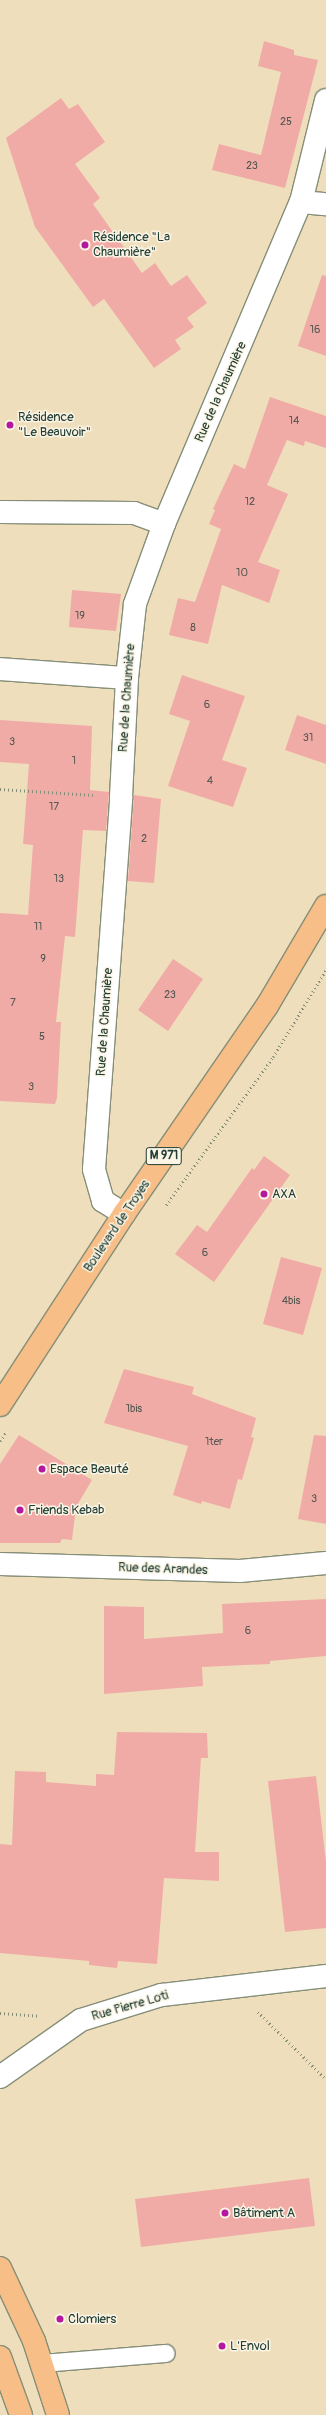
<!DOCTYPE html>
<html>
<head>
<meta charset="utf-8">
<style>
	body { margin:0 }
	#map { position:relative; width:326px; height:2415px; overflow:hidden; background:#eedebc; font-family:Pangolin,sans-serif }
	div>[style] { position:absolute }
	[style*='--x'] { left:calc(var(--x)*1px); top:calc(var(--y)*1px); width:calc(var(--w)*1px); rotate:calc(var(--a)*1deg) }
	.building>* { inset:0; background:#f1aba7 }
	.path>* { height:2.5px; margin-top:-1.25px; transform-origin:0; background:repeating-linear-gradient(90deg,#868e78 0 1px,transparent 0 4px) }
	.roads { filter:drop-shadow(1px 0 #868e78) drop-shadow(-1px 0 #868e78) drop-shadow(0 1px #868e78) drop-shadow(0 -1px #868e78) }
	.lane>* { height:17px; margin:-8.5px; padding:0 8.5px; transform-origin:8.5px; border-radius:8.5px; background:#fff }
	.street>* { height:22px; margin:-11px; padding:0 11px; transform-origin:11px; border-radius:11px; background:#fff }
	.primary>* { height:22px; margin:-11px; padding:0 11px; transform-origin:11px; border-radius:11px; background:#f7be87 }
	.dots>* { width:11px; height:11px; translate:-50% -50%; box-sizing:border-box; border:2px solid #fcf5e5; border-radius:50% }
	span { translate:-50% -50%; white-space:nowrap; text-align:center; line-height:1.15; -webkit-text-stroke:3px #fcf5e5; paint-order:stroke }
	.number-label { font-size:11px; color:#545851 }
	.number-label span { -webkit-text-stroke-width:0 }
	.shield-label span { padding:1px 3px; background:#fcf5e5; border:1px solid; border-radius:3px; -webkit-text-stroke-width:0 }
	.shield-label { font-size:12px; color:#1f3d34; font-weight:700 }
	.poi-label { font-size:13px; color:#1f3d34 }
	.left { translate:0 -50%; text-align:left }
	.street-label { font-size:13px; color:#1f3d34 }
</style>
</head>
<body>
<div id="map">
	<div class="building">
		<div style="clip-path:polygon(264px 41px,294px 50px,294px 55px,318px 60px,285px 188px,212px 170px,219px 144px,261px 155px,281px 72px,258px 66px)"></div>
		<div style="clip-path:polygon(61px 98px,69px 109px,78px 104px,105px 142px,75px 164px,100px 198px,93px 204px,142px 273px,155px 263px,171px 286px,187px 275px,207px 303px,187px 318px,194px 327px,175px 340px,181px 349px,154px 368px,104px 299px,93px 307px,35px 227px,6px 138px)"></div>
		<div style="clip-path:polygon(322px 275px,326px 276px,326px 356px,298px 346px)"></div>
		<div style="clip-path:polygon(270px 397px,326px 416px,326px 448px,305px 441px,304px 446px,287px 440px,267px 485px,288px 494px,258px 562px,280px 570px,269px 603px,222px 585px,208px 644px,169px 635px,178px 598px,195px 602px,221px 529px,209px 524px,215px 510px,213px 509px,234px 464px,245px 469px)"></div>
		<div style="clip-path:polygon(72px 590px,121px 594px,116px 631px,69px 627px)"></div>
		<div style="clip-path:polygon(182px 675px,245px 696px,222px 760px,247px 768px,233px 807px,168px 786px,190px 721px,169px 714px)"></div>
		<div style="clip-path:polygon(297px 715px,326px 725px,326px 764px,285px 750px)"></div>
		<div style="clip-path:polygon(0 720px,92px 726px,90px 790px,109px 792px,106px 831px,83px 830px,75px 937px,65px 936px,56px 1022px,61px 1022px,57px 1098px,55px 1104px,0 1101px,0 913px,28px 915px,33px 845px,23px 844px,29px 764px,0 762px)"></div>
		<div style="clip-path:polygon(134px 795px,161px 799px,154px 883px,128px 881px)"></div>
		<div style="clip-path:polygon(173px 959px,203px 979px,168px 1031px,138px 1010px)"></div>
		<div style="clip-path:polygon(264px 1156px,290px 1175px,214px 1282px,175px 1254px,197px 1225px,207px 1232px,252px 1168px,254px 1170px)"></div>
		<div style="clip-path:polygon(281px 1257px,322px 1268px,303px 1335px,263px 1324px)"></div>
		<div style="clip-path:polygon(124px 1369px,194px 1387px,192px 1394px,256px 1418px,251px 1437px,254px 1438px,242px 1480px,238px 1479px,230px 1509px,202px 1501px,201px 1504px,173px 1495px,188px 1446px,104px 1423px)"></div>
		<div style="clip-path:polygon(19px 1435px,92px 1480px,76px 1507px,72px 1540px,62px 1539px,60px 1543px,0 1543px,0 1464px)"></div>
		<div style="clip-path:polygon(314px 1435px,326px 1436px,326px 1524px,298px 1519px)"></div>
		<div style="clip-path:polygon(326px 1599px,326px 1656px,270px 1661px,270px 1664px,202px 1667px,203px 1686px,104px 1694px,104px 1606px,144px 1607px,144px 1639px,223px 1633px,222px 1604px)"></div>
		<div style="clip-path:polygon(117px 1732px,207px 1733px,208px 1758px,201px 1758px,195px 1852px,219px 1852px,219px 1881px,164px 1878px,157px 1964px,118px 1961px,117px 1968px,89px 1965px,89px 1961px,0 1953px,0 1844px,12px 1845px,15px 1771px,46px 1772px,46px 1782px,96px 1786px,96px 1774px,114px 1775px)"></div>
		<div style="clip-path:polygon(316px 1776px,326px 1862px,326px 1928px,285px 1932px,268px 1781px)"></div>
		<div style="clip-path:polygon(309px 2178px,315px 2226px,141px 2247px,135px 2199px)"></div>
	</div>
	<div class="path">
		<div style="--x:0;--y:789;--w:93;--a:3.7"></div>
		<div style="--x:166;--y:1205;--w:183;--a:-54.1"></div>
		<div style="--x:273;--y:1057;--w:102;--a:-58.7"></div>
		<div style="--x:0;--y:1441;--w:11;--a:-56"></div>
		<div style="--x:258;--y:2012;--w:95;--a:44.6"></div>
		<div style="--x:0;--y:2013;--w:39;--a:4"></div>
	</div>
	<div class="roads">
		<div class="lane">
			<div style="--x:41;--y:2363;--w:125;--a:-4.6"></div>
		</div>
		<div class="street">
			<div style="--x:301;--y:202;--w:105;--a:-76.2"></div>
			<div style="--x:0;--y:512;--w:134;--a:0.4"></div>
			<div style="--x:134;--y:513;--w:32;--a:20"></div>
			<div style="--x:0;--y:669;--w:127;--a:4.1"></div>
			<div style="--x:124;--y:1214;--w:25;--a:-148"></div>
			<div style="--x:103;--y:1201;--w:33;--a:-106"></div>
			<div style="--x:94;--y:1169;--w:373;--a:-85.8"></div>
			<div style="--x:121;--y:797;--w:119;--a:-87.1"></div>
			<div style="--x:127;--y:678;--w:74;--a:-83.8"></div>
			<div style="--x:135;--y:604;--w:85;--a:-70.1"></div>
			<div style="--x:164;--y:524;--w:350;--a:-67"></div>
			<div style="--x:301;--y:202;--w:25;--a:5"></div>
			<div style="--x:0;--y:1564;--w:240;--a:1.7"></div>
			<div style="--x:240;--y:1571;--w:86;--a:-5.3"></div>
			<div style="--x:0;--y:2077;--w:99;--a:-35.1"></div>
			<div style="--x:81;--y:2020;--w:85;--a:-17.2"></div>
			<div style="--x:162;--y:1995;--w:165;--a:-6.6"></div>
		</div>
		<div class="primary">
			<div style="--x:0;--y:1405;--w:228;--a:-57"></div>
			<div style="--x:124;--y:1214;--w:252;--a:-55.5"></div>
			<div style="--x:267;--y:1006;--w:116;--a:-59.5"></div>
			<div style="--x:0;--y:2268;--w:81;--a:65"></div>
			<div style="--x:34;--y:2341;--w:78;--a:72"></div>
			<div style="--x:0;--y:2357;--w:62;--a:70.1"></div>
		</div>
	</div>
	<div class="dots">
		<div style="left:85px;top:245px;background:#b5179e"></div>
		<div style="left:10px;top:425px;background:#b5179e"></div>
		<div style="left:264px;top:1194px;background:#b5179e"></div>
		<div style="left:42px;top:1469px;background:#b5179e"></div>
		<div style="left:20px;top:1510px;background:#b5179e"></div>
		<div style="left:225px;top:2213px;background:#b5179e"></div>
		<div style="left:60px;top:2319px;background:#b5179e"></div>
		<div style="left:222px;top:2346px;background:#b5179e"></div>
	</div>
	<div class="number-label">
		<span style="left:286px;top:122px">25</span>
		<span style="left:252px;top:166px">23</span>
		<span style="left:315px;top:330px">16</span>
		<span style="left:294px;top:421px">14</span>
		<span style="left:250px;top:502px">12</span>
		<span style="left:242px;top:573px">10</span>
		<span style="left:80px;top:616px">19</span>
		<span style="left:193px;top:628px">8</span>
		<span style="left:207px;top:705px">6</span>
		<span style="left:308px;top:738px">31</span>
		<span style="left:12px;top:742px">3</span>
		<span style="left:74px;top:761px">1</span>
		<span style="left:210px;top:781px">4</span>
		<span style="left:54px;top:807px">17</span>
		<span style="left:144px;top:839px">2</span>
		<span style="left:59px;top:879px">13</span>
		<span style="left:38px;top:927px">11</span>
		<span style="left:43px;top:959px">9</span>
		<span style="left:170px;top:995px">23</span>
		<span style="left:13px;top:1003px">7</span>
		<span style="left:42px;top:1037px">5</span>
		<span style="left:31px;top:1087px">3</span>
		<span style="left:205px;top:1253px">6</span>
		<span style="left:291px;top:1301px">4bis</span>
		<span style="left:134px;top:1409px">1bis</span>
		<span style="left:214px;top:1442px">1ter</span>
		<span style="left:314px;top:1499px">3</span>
		<span style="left:248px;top:1631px">6</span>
	</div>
	<div class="shield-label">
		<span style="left:164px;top:1156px">M 971</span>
	</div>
	<div class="poi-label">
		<span class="left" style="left:93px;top:245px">Résidence "La<br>Chaumière"</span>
		<span class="left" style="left:18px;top:425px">Résidence<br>"Le Beauvoir"</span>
		<span class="left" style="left:272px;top:1194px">AXA</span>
		<span class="left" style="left:50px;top:1469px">Espace Beauté</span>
		<span class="left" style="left:28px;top:1510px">Friends Kebab</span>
		<span class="left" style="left:233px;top:2213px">Bâtiment A</span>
		<span class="left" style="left:68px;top:2319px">Clomiers</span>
		<span class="left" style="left:230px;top:2346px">L'Envol</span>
	</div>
	<div class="street-label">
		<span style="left:221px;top:392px;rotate:-66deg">Rue de la Chaumière</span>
		<span style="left:127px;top:698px;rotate:-86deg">Rue de la Chaumière</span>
		<span style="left:105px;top:1022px;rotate:-86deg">Rue de la Chaumière</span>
		<span style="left:117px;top:1226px;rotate:-56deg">Boulevard de Troyes</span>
		<span style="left:163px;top:1569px;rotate:2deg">Rue des Arandes</span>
		<span style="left:130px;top:2006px;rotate:-16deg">Rue Pierre Loti</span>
	</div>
</div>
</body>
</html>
